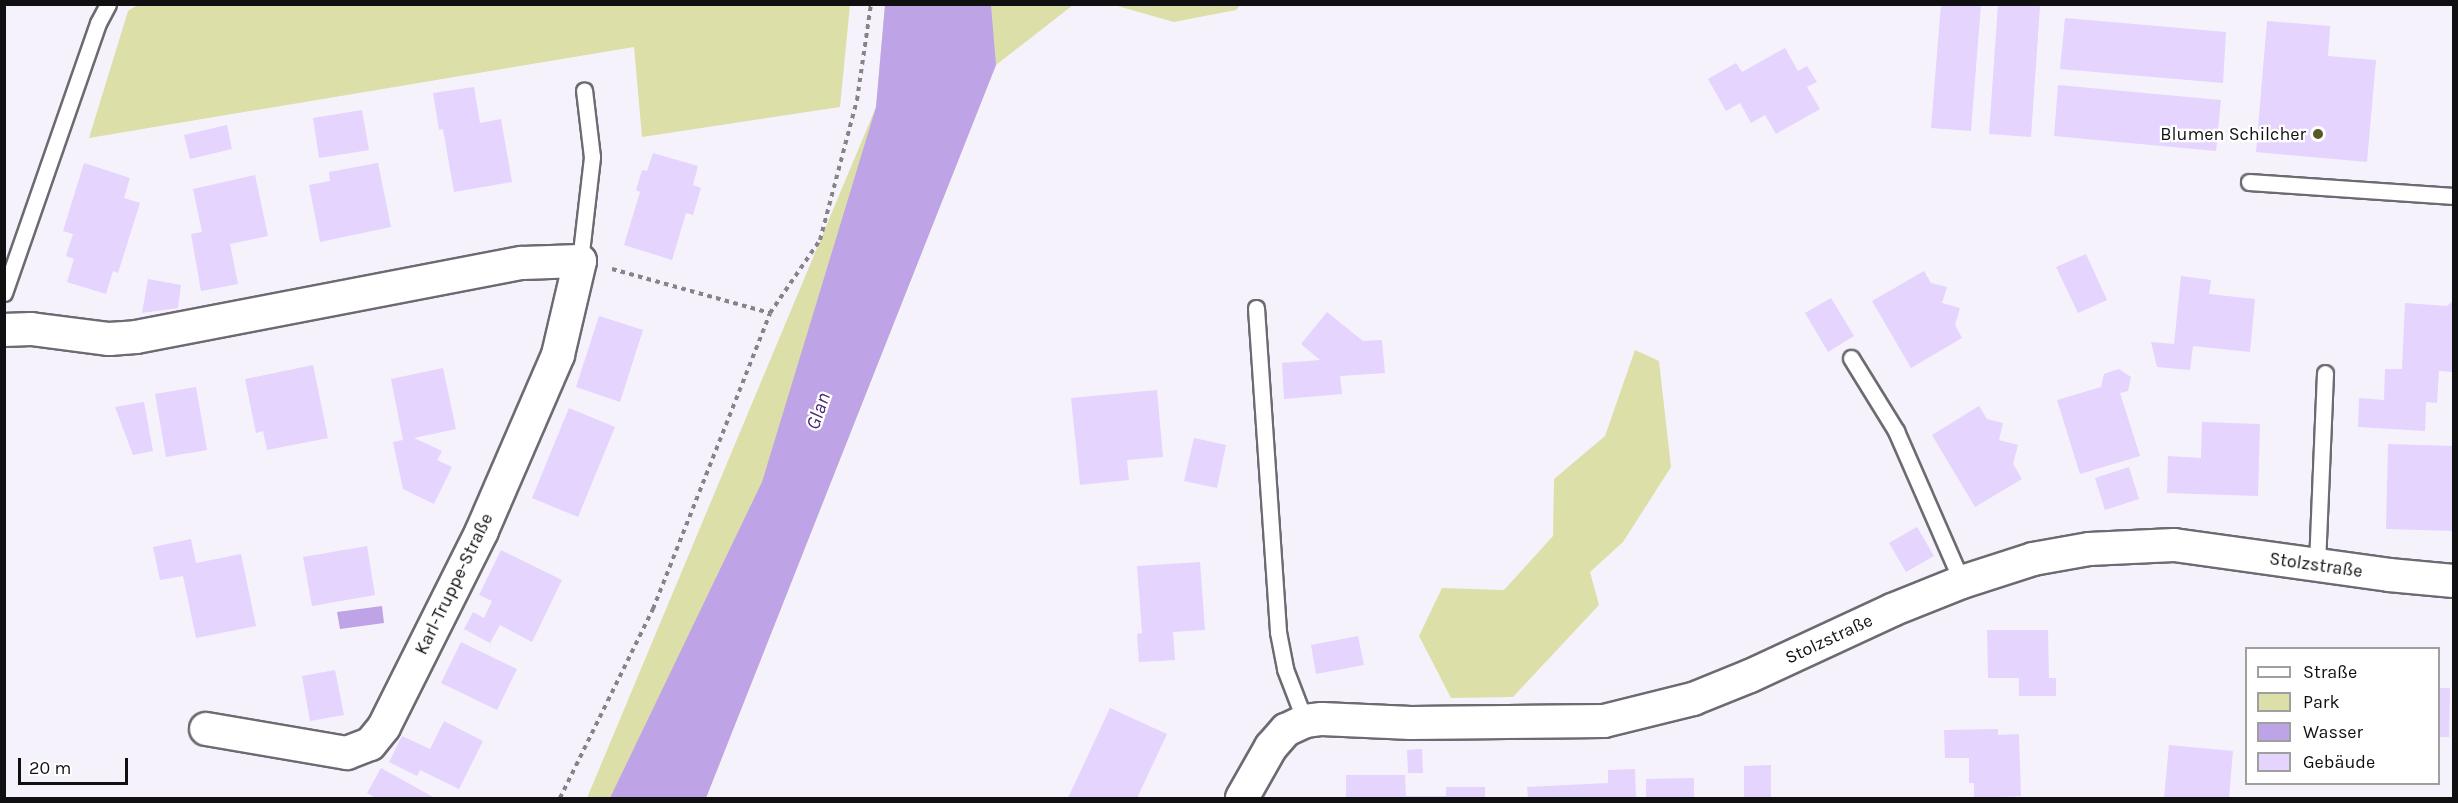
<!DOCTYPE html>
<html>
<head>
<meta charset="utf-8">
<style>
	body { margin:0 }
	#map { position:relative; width:2458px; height:803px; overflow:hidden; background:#f6f2fc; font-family:Karla,sans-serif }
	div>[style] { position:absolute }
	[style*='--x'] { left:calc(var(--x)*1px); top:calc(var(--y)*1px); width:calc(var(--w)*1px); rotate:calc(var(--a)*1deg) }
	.green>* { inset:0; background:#dddfa9 }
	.water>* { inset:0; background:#bea4e7 }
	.building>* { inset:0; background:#e4d4fe }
	.path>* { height:4px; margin-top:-2px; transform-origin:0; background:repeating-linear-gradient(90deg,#86838a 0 4.5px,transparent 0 9px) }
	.roads { filter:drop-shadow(2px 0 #6d6a72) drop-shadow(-2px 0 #6d6a72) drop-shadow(0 2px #6d6a72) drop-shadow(0 -2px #6d6a72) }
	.lane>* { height:15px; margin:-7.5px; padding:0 7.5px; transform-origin:7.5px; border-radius:7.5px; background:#fff }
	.street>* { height:32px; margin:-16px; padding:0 16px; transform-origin:16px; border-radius:16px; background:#fff }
	.dots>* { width:16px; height:16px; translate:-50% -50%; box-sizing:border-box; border:3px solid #fff; border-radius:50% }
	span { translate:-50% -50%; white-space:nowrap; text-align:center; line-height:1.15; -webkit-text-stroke:4.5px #fff; paint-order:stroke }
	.poi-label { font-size:18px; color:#100f12 }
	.right { translate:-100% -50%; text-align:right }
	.street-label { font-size:18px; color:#100f12 }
	.water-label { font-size:20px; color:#4c2876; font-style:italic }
	.frame { position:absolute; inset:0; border:6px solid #100f12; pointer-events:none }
	.legend { position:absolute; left:2245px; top:647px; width:195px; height:138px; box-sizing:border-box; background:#fff; border:2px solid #9f9fa0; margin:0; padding:8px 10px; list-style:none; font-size:18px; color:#100f12 }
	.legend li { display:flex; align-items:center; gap:12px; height:30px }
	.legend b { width:30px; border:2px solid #9f9fa0 }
	.scale { position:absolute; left:18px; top:758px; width:110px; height:27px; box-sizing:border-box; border:3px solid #100f12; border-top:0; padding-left:8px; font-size:18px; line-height:21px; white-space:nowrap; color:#100f12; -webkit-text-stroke:4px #fff; paint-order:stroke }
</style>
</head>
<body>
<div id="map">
	<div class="green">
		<div style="clip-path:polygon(139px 4px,850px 4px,850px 5px,840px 107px,642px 137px,634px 47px,89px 138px,128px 11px)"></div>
		<div style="clip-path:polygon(885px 5px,1073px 5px,996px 65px,706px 798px,587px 798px,876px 107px)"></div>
		<div style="clip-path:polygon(1114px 5px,1240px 5px,1236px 10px,1174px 22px)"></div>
		<div style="clip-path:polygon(1635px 350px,1659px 361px,1671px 467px,1623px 542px,1590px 572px,1599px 605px,1513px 697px,1451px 698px,1419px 636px,1442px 588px,1504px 590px,1553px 536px,1554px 479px,1605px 436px)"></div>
	</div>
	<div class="water">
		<div style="clip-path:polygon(885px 5px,991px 5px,996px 65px,706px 798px,610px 798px,762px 482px,876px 107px)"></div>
		<div style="clip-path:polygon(382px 606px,384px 623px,340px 629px,337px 612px)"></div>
	</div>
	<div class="building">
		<div style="clip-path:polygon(1941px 4px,1981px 4px,1971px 131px,1931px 128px)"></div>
		<div style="clip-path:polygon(1998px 4px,2040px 6px,2031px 137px,1989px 134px)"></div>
		<div style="clip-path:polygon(2065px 18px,2226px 32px,2223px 83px,2060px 69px)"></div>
		<div style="clip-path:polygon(2267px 21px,2330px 26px,2328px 56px,2376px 60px,2367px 162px,2256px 152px)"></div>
		<div style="clip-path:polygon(1785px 48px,1798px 71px,1807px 66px,1817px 82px,1807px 87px,1820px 109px,1776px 134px,1765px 115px,1751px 123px,1740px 103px,1726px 111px,1708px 79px,1736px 63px,1742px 72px)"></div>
		<div style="clip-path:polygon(2058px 85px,2221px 100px,2216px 151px,2054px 136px)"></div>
		<div style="clip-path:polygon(474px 87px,480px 123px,501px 119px,512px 182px,454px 192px,443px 129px,439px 130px,433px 93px)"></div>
		<div style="clip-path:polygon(362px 110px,369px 150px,319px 158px,313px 118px)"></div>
		<div style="clip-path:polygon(227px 125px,232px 149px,190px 159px,184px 135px)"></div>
		<div style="clip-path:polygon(653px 153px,698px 166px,693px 185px,701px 188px,693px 215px,686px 213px,672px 260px,624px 245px,640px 192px,636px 190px,642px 170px,647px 171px)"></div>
		<div style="clip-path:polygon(84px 163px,130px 178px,124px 198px,140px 203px,118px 273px,113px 271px,106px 294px,67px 282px,74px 259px,66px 256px,73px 234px,63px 231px)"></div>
		<div style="clip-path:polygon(378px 163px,391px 227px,320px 242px,309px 185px,330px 181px,329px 172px)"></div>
		<div style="clip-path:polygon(255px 175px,268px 236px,230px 244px,238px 284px,201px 291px,191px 234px,202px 232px,193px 189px)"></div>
		<div style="clip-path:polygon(2086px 254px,2107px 300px,2078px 313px,2056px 267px)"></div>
		<div style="clip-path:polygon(1924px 271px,1931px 283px,1947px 287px,1942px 303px,1960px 308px,1955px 325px,1962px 338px,1911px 368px,1872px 301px)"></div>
		<div style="clip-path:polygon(2181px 276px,2211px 280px,2209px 294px,2255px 299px,2250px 352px,2193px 346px,2190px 370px,2157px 367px,2151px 342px,2174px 344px)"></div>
		<div style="clip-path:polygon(148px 279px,181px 285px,178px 308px,142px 313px)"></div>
		<div style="clip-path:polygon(1831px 298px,1854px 336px,1828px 352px,1805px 313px)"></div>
		<div style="clip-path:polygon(2454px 300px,2454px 372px,2439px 371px,2437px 403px,2426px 402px,2425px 431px,2358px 427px,2359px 398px,2384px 400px,2385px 369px,2402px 369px,2405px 303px,2447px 306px)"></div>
		<div style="clip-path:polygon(1327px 312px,1363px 341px,1382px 340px,1385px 373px,1340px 376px,1342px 394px,1284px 399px,1282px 363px,1320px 360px,1301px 344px)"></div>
		<div style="clip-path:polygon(599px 316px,643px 330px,620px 402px,576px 387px)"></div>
		<div style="clip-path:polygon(313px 365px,328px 438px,267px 450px,263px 431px,256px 433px,245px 379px)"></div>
		<div style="clip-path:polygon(443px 368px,456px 429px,414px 438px,442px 451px,437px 460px,452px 467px,434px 504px,403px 489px,393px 442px,403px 440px,391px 379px)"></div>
		<div style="clip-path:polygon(2119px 369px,2131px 377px,2128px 391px,2120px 393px,2140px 456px,2080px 474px,2057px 400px,2101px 387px,2104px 374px)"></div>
		<div style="clip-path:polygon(196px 387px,207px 450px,166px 457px,155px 394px)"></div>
		<div style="clip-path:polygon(1157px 390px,1163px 457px,1127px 460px,1129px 480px,1080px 485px,1071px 398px)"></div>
		<div style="clip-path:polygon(144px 402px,153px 451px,133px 455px,115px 407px)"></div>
		<div style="clip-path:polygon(1979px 406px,1987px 419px,2003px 423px,1999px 440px,2018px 445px,2013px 464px,2022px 479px,1975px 507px,1932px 435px)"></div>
		<div style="clip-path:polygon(569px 408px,615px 427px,578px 517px,532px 498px)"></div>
		<div style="clip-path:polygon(2202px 422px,2260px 424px,2258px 496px,2167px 493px,2168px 456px,2201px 458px)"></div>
		<div style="clip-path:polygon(1194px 438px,1226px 445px,1217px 488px,1184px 481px)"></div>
		<div style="clip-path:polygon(2388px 444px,2454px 446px,2454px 531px,2386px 529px)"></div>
		<div style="clip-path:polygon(2129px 467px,2139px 499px,2105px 510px,2095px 478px)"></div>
		<div style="clip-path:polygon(1917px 527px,1934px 556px,1906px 572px,1889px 543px)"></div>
		<div style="clip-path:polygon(191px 539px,196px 563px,241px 554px,256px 626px,196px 638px,183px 576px,160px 580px,153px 547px)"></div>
		<div style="clip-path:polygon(367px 546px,375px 595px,312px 606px,303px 557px)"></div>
		<div style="clip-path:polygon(501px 550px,562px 580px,532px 642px,500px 625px,490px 643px,464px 629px,473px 612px,484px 618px,492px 601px,479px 595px)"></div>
		<div style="clip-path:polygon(1200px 562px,1205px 630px,1173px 632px,1175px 660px,1139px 662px,1137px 634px,1142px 633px,1137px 566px)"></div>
		<div style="clip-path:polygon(1987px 630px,2048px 630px,2049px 678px,2056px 678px,2056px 696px,2019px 696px,2019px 678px,1988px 678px)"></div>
		<div style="clip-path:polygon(1358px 636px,1364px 665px,1316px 674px,1311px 645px)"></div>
		<div style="clip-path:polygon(461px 642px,517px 669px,497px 710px,441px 683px)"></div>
		<div style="clip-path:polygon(335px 670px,344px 715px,310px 721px,302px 676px)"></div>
		<div style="clip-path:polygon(2438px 688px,2450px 688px,2449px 737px,2438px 737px)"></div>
		<div style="clip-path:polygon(1110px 708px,1167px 734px,1137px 798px,1068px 798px)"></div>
		<div style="clip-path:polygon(444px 721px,483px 741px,459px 789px,420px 770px,417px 776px,389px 762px,402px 736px,430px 749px)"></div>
		<div style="clip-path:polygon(1998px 729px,1998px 735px,2019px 734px,2021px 796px,1974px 798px,1974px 783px,1969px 783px,1969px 758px,1945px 758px,1944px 730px)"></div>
		<div style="clip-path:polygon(2169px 745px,2233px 751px,2229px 798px,2164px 798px)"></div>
		<div style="clip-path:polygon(1422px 749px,1423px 773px,1408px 773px,1407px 750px)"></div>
		<div style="clip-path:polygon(1771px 765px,1771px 798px,1744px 798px,1744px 766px)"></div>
		<div style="clip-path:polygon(381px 768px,435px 798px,376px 798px,367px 793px)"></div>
		<div style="clip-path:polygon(1635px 769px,1636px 798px,1528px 798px,1527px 787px,1608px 783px,1608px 770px)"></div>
		<div style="clip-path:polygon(1346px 775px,1405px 775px,1406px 796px,1446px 796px,1446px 787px,1485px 787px,1485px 798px,1346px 798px)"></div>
		<div style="clip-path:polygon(1694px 778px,1694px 798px,1646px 798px,1646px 779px)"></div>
	</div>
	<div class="path">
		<div style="--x:612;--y:269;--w:164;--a:15.6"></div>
		<div style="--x:560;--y:798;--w:211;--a:-63.8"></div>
		<div style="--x:653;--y:609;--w:318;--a:-68.4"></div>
		<div style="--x:770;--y:313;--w:88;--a:-55.6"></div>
		<div style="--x:820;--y:240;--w:145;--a:-75.2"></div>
		<div style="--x:857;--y:100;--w:97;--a:-81.7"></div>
	</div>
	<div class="roads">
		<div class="lane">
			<div style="--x:2249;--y:182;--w:205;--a:3.9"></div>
			<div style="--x:580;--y:261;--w:105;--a:-83.4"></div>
			<div style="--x:592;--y:157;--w:67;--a:-96.8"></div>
			<div style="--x:4;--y:293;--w:286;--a:-70.8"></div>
			<div style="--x:98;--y:23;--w:21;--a:-62"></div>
			<div style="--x:1256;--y:308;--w:325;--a:86.1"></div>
			<div style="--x:1278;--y:632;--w:38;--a:79"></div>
			<div style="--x:1285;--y:669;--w:56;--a:69"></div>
			<div style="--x:1851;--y:358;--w:86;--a:58.3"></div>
			<div style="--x:1896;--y:431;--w:165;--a:66.4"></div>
			<div style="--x:2317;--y:564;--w:191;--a:-87.6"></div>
		</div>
		<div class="street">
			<div style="--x:4;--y:330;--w:27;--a:-2"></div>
			<div style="--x:31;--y:329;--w:79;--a:7.3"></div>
			<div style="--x:109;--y:339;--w:27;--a:-4"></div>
			<div style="--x:136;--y:337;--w:393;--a:-10.9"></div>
			<div style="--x:522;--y:263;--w:58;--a:-2"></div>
			<div style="--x:580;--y:261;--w:97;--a:103.2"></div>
			<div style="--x:558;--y:355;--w:192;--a:113.4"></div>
			<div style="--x:482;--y:531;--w:219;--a:116.6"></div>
			<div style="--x:384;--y:727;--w:22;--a:129"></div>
			<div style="--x:370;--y:744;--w:25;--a:159"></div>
			<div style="--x:347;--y:753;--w:143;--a:-170.3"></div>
			<div style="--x:1242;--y:798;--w:59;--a:-60.4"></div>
			<div style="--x:1271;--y:747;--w:23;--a:-49"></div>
			<div style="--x:1286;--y:730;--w:21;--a:-25"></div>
			<div style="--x:1305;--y:721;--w:17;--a:-7"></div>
			<div style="--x:1322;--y:719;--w:89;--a:2.6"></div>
			<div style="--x:1411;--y:723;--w:193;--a:-0.6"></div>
			<div style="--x:1604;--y:721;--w:92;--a:-13.9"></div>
			<div style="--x:1693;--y:699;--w:61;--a:-22"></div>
			<div style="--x:1750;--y:676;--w:157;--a:-24.9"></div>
			<div style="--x:1892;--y:610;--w:75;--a:-21.8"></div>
			<div style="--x:1962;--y:582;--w:75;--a:-17.9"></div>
			<div style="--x:2033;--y:559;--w:57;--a:-10.1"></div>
			<div style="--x:2089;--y:549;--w:85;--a:-2.7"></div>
			<div style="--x:2174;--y:545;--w:217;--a:7.9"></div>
			<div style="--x:2389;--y:575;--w:65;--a:5.3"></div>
		</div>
	</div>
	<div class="dots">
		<div style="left:2318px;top:134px;background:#585926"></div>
	</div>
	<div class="poi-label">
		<span class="right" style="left:2306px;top:134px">Blumen Schilcher</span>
	</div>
	<div class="street-label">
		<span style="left:2316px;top:565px;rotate:8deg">Stolzstraße</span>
		<span style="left:454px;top:584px;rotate:-64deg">Karl-Truppe-Straße</span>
		<span style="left:1829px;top:639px;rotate:-25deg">Stolzstraße</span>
	</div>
	<div class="water-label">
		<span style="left:818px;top:411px;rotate:-71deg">Glan</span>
	</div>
	<div class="frame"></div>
	<ul class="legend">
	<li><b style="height:8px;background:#fff"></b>Straße</li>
	<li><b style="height:16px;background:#dddfa9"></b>Park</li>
	<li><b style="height:16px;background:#bea4e7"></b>Wasser</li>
	<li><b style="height:16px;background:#e4d4fe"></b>Gebäude</li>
	</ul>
	<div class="scale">20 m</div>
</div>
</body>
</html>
